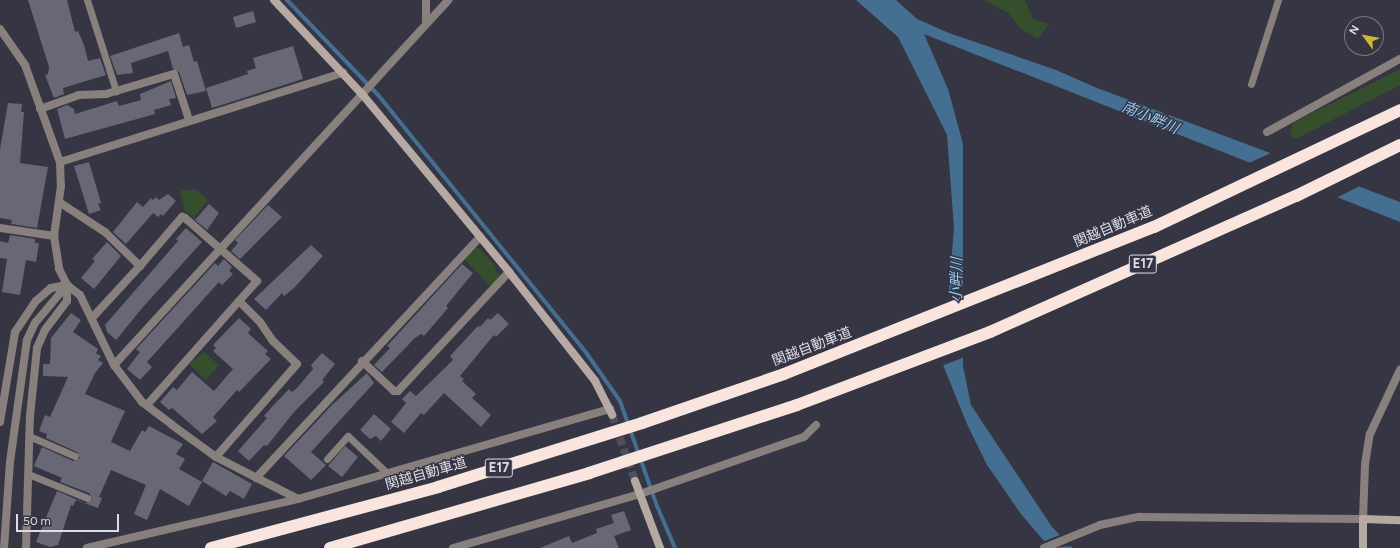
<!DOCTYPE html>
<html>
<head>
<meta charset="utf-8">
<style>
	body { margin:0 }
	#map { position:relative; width:1400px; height:548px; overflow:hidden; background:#363543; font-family:Figtree,"Noto Sans JP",sans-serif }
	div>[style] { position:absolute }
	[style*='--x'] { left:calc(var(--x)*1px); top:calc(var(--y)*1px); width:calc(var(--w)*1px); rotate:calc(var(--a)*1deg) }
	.green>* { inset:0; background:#354e2c }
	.water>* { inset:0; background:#446f90 }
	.pier>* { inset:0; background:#363543 }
	.stream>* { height:4px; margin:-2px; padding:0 2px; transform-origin:2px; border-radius:2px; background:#446f90 }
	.building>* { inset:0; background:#686776 }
	.secondary-tunnel>* { height:8px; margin-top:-4px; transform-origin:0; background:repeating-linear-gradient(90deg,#4f4e5b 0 8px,transparent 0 12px) }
	.lane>* { height:7px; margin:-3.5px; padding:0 3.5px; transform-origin:3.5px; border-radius:3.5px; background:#88807d }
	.street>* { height:8px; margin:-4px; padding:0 4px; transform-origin:4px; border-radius:4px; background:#88807d }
	.secondary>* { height:8px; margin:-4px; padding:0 4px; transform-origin:4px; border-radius:4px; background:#b6a9a4 }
	.highway>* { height:12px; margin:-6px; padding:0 6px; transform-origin:6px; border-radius:6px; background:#f9e5dd }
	span { translate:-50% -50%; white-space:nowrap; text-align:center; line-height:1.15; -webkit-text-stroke:3px #363543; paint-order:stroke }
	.shield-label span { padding:1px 3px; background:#363543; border:1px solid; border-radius:3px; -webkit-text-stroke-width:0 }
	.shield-label { font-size:13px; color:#dedde6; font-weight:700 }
	.street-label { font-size:14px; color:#dedde6 }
	.water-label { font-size:15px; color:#96cbf4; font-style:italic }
	.north { position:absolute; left:1344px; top:16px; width:40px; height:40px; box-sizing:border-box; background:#363543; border:1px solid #797884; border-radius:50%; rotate:302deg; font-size:11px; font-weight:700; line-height:16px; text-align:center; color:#dedde6 }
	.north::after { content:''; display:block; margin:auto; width:14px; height:18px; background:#cfb837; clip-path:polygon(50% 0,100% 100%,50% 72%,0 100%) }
	.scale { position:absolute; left:16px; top:514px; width:103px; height:18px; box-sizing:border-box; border:2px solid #dedde6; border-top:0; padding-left:5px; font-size:12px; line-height:14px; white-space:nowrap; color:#dedde6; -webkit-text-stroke:3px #363543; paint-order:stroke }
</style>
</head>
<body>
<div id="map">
	<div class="green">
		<div style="clip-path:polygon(984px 0,1025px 0,1033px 19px,1049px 24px,1038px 39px,1022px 30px,1008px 13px)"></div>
		<div style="clip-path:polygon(1400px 69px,1400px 85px,1296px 139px,1290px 136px,1293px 123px)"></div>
		<div style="clip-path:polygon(195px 189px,208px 200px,194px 218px,185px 211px,180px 191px)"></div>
		<div style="clip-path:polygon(473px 248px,479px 248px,497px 268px,495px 270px,501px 276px,490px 286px,463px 258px)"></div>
		<div style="clip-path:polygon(204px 352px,219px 365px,206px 380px,189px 364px)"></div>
	</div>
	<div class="water">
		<div style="clip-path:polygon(856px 0,896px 0,917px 19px,949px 33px,1056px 70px,1097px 88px,1400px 202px,1400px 222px,924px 34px,948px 89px,963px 144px,963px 366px,971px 405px,1052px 527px,1073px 548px,1050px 548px,1021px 514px,987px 465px,967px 424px,943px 365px,954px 228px,947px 135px,898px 37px)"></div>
	</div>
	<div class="pier">
		<div style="clip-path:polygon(1273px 152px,1362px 185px,1336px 198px,1247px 164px)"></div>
		<div style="clip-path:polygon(965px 286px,965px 357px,941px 366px,946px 294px)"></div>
		<div style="clip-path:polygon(1062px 534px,1073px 546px,1048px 548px,1042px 542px)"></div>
	</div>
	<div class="stream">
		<div style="--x:287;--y:0;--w:133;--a:46.2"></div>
		<div style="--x:379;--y:96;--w:331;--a:51.1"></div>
		<div style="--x:587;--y:354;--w:57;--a:54.9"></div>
		<div style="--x:620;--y:401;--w:111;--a:70.6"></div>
		<div style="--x:657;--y:506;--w:46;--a:66.8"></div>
	</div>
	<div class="building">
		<div style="clip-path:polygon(28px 0,67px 0,75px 32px,78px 31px,84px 45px,88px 61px,100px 58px,106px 75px,63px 88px,64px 94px,54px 98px,45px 75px,48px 74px,49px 67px)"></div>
		<div style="clip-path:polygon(253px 11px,256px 22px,236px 28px,233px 17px)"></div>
		<div style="clip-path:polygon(179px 33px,183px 47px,189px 45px,194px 62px,197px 61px,206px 91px,187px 95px,179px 72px,173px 69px,168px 51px,131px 63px,133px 73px,117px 75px,110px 56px)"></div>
		<div style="clip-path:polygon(293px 46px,303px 79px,212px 108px,206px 88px,248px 74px,247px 71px,256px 68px,253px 58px)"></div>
		<div style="clip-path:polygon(171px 81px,176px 98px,169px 99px,171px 105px,154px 110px,155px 114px,65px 139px,57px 109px,67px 105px,74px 109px,75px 114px,117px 101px,119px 106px,141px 100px,140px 94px)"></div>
		<div style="clip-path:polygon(8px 103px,22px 104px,21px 112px,24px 112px,20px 163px,48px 167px,37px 228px,11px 224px,12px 220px,0 218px,0 149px)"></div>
		<div style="clip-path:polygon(89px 162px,101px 203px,98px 204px,101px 210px,89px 214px,74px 166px)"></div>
		<div style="clip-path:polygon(168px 194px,176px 201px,163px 216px,161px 214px,158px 217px,153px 213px,126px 244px,113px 232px,137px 202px,143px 207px,151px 198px,153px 200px,156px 197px,159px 200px)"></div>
		<div style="clip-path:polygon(209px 204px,219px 213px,207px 230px,195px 220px)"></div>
		<div style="clip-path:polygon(268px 205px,282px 217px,240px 259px,231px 251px,238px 243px,235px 240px)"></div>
		<div style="clip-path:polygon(186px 228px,202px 242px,143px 307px,116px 340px,107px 332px,105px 325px,178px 241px,176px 239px)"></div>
		<div style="clip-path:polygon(10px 235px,35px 239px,35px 243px,39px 243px,36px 262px,26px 260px,20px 295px,2px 292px,7px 259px,0 258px,0 241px,8px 243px)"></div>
		<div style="clip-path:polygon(107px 242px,121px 256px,94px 289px,81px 278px,95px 261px,92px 259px)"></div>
		<div style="clip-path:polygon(311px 245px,323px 256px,294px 288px,284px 296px,282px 293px,266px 310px,254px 299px)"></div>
		<div style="clip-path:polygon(224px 259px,232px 267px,229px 271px,233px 274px,222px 285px,219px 282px,147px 362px,152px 367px,140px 380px,127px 369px,140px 352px,136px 349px,215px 263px,218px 266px)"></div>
		<div style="clip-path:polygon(462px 264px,473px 273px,446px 306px,448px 308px,424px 336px,421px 334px,415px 338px,382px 372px,374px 365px,390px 348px,387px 346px)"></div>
		<div style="clip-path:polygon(71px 313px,81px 320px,73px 332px,98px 349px,96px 353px,101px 356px,98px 360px,103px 363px,95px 373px,85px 394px,125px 411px,111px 442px,130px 451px,142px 430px,145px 432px,149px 426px,183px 444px,176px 454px,185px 459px,179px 469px,202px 482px,189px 506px,160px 489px,147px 520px,134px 514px,146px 485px,111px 470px,99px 497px,102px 498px,98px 508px,76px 500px,73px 506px,71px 505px,58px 545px,50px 547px,36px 542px,57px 491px,85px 503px,90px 502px,92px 498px,89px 493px,60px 482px,62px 478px,34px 466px,42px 447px,73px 461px,80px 458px,77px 452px,46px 438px,47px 434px,39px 431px,45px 415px,50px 417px,68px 377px,43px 376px,43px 364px,50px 364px,51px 338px)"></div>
		<div style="clip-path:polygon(498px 313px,509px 324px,496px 337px,494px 335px,460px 376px,464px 379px,462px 381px,476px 394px,472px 398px,491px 415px,481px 427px,444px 393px,424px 415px,421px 413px,404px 433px,391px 422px,406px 403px,402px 399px,410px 391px,416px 396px,453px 360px,450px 356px,478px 326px,480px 327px,488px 318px,490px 320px)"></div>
		<div style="clip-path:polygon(239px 318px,251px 329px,248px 333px,268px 351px,265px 354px,271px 359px,239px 392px,237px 390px,213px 417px,217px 421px,202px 434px,172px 408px,169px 410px,160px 402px,173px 387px,177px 390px,192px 372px,214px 391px,233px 369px,213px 351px,216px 348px,213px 345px)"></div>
		<div style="clip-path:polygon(322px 353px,335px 364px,322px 380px,324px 382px,294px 412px,267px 446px,264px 445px,249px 461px,238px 451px,267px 418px,264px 416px,271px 408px,289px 389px,292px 392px,297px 388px,313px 369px,311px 365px)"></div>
		<div style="clip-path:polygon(367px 373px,374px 383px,311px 452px,326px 465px,311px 480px,284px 456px,331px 406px)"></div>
		<div style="clip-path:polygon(374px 414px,391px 429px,381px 441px,376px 436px,370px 439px,360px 430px)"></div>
		<div style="clip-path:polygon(345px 446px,358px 457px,342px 477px,328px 466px)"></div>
		<div style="clip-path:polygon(213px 462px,252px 484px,244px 499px,230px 491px,226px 496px,202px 481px)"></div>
		<div style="clip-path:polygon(624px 511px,631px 530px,614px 536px,619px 548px,540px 548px,569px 536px,572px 543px,597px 533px,596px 529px,614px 523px,611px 515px)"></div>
	</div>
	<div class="secondary-tunnel">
		<div style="--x:612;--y:415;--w:70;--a:70.8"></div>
	</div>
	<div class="lane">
		<div style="--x:87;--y:0;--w:96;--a:72.3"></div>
		<div style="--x:1251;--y:84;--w:88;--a:-72.2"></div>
		<div style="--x:29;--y:436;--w:50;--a:23.5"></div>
		<div style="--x:327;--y:459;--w:31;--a:-48"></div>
		<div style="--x:348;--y:436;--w:55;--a:43.5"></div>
		<div style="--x:28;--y:474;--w:64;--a:22.1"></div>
	</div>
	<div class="street">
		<div style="--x:426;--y:0;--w:23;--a:90"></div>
		<div style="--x:0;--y:29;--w:44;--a:55.2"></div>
		<div style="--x:25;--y:65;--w:103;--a:70.2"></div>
		<div style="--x:60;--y:162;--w:24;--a:88"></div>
		<div style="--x:61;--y:186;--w:50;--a:98"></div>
		<div style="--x:54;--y:236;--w:33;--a:81"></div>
		<div style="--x:59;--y:269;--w:18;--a:63"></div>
		<div style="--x:67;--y:285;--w:16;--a:38"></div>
		<div style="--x:80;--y:295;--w:78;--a:64.1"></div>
		<div style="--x:114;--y:365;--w:46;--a:52.9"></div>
		<div style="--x:142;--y:402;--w:38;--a:37"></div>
		<div style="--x:172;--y:425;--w:54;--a:36"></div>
		<div style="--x:216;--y:457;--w:92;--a:27.1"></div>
		<div style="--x:40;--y:109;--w:41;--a:-19.7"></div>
		<div style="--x:79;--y:95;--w:27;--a:-2"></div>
		<div style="--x:106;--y:94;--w:71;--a:-16.4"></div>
		<div style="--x:174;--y:74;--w:48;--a:71.9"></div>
		<div style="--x:1267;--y:132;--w:152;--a:-28.8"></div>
		<div style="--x:60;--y:162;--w:297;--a:-17.5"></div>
		<div style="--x:59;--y:202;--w:55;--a:33.1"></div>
		<div style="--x:105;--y:232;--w:49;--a:44.2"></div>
		<div style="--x:140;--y:266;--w:65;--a:-49.4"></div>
		<div style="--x:182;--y:217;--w:3;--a:18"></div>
		<div style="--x:185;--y:218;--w:96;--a:41.2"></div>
		<div style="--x:257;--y:281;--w:27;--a:132"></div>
		<div style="--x:239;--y:301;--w:30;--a:45"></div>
		<div style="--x:260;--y:322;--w:23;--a:56"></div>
		<div style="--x:273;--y:341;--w:33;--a:44"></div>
		<div style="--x:297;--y:364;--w:123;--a:131.1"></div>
		<div style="--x:0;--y:228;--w:55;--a:8.4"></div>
		<div style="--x:92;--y:318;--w:71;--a:-47.3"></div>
		<div style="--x:362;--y:361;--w:44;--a:43.2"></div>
		<div style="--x:394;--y:391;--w:4;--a:0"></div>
		<div style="--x:398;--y:391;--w:163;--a:-47"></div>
		<div style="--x:114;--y:365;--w:495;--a:-47.5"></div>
		<div style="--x:147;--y:405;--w:139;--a:-48.5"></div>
		<div style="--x:0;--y:422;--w:91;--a:-80.5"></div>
		<div style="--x:15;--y:332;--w:37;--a:-56"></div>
		<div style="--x:36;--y:301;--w:20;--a:-41"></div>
		<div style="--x:51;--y:288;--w:16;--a:-11"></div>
		<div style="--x:256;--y:478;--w:329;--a:-47.1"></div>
		<div style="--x:4;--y:548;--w:86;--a:-86"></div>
		<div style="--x:10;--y:462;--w:123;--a:-82.1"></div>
		<div style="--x:27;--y:340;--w:19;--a:-65"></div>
		<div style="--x:35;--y:323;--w:50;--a:-49.9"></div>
		<div style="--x:26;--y:548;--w:132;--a:-88.3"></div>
		<div style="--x:30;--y:416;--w:68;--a:-84.1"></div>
		<div style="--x:37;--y:348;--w:20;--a:-66"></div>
		<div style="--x:45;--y:330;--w:36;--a:-53"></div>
		<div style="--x:67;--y:301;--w:16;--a:-90"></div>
		<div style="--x:87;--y:548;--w:217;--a:-13.1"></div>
		<div style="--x:298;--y:499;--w:325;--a:-16.1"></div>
		<div style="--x:453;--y:548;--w:195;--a:-16.1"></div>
		<div style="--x:640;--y:494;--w:174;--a:-19.2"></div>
		<div style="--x:804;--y:437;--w:17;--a:-45"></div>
		<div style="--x:1044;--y:548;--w:61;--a:-22.3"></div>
		<div style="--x:1100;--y:525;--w:40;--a:-12"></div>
		<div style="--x:1139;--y:517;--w:224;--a:0.5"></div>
		<div style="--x:1363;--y:519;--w:55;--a:-87.9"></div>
		<div style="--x:1365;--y:464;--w:30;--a:-81"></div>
		<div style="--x:1370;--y:434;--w:71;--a:-64.9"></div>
	</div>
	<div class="secondary">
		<div style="--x:274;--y:0;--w:129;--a:46.9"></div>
		<div style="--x:362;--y:94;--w:231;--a:50.4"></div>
		<div style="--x:509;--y:272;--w:139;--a:51.7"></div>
		<div style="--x:595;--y:381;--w:38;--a:63"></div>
		<div style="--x:635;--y:481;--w:72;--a:69.5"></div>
		<div style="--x:1363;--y:548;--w:29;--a:-90"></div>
		<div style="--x:1363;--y:519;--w:37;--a:2"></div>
	</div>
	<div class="highway">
		<div style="--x:211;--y:548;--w:235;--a:-15"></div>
		<div style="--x:438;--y:487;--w:214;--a:-17.4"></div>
		<div style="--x:642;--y:423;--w:150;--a:-19"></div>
		<div style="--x:784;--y:374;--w:398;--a:-21.7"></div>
		<div style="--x:1154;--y:227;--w:272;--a:-25.4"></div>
		<div style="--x:330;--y:548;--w:270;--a:-16.1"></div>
		<div style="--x:589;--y:473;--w:219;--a:-18.1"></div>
		<div style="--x:797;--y:405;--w:206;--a:-20.7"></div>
		<div style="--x:990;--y:332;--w:335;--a:-24"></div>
		<div style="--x:1296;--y:196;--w:116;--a:-26.1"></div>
	</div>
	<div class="shield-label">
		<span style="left:1143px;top:264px">E17</span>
		<span style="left:499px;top:468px">E17</span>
	</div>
	<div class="street-label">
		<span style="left:1113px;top:227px;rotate:-23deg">関越自動車道</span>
		<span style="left:812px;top:347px;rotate:-21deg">関越自動車道</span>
		<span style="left:426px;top:474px;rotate:-16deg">関越自動車道</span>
	</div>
	<div class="water-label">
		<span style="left:1150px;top:118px;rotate:23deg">南小畔川</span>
		<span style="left:957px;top:280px;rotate:-89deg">小畔川</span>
	</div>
	<div class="north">N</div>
	<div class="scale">50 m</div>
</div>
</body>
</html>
